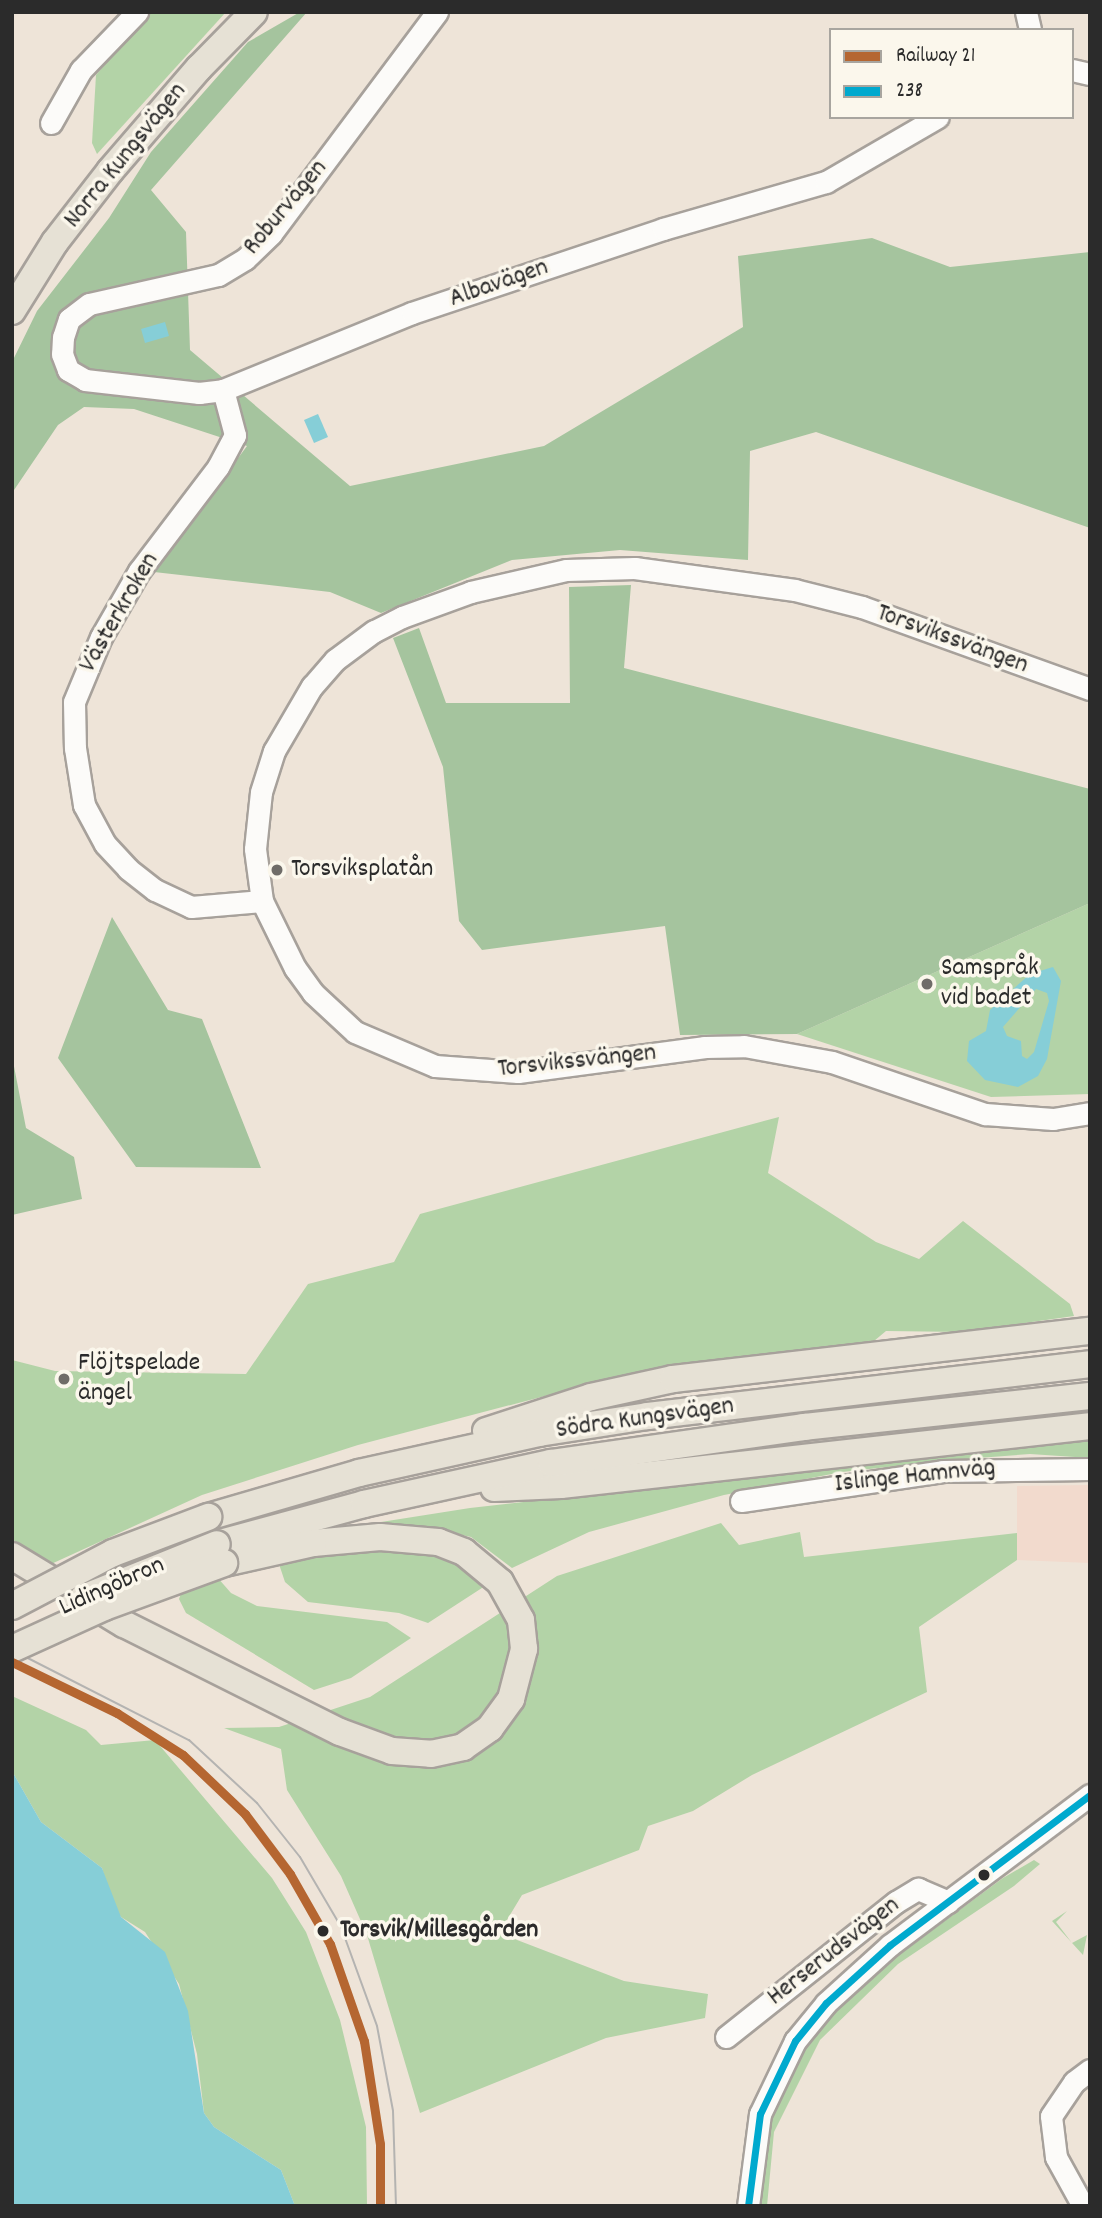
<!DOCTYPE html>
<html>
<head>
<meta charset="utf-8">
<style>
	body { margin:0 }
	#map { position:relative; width:1102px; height:2218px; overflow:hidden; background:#eee4d8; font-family:Dekko,sans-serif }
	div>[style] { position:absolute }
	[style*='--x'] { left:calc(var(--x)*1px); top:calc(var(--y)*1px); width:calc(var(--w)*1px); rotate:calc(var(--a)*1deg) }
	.built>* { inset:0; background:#f2dacd }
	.green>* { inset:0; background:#b3d3a7 }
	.forest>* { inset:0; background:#a5c49e }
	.water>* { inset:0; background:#86ced7 }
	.roads { filter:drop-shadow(2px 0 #a7a19b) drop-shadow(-2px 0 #a7a19b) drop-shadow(0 2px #a7a19b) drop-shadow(0 -2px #a7a19b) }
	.minor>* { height:21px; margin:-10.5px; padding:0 10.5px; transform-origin:10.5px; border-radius:10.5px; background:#fcfbf9 }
	.major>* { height:26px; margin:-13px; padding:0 13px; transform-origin:13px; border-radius:13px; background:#e6e1d5 }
	.tram>* { height:2px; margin:-1px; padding:0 1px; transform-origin:1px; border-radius:1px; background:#b4b3b1 }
	.bridges { filter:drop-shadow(2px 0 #a7a19b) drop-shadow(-2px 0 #a7a19b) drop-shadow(0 2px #a7a19b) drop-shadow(0 -2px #a7a19b) }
	.major-bridge>* { height:26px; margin:-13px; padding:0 13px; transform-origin:13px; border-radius:13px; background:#e6e1d5 }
	.bus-1>* { height:7px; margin:-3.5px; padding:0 3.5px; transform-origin:3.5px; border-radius:3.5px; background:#00a9ce }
	.rail-1>* { height:9px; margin:-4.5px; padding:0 4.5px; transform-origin:4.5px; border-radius:4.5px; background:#b56631 }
	.dots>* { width:19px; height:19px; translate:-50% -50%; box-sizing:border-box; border:4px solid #fbf7ec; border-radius:50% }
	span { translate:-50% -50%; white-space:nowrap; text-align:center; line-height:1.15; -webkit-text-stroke:7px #fbf7ec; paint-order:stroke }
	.street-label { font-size:26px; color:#2b2b2b }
	.poi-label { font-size:26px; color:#2b2b2b }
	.left { translate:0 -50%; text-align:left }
	.stop-label { font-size:26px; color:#2b2b2b; font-weight:700 }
	.frame { position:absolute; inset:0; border:14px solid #2b2b2b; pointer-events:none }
	.legend { position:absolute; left:829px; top:28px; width:245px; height:91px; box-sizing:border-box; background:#fbf7ec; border:2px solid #a8a59f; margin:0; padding:9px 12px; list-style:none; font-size:21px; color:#2b2b2b }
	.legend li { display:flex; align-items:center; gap:14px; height:35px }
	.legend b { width:35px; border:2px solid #a8a59f }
</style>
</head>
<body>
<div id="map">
	<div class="built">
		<div style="clip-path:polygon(1090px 1485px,1090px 1563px,1017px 1560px,1017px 1486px)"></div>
	</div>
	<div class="green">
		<div style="clip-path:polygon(150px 12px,226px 12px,97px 154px,92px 143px,96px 75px)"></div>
		<div style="clip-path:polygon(1090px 903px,1090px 1094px,991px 1097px,797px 1034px)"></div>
		<div style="clip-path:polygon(779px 1117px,768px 1173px,876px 1242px,919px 1259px,963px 1221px,1070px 1304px,1074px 1316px,963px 1332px,886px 1331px,874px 1341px,640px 1371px,358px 1445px,202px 1495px,49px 1565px,12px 1539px,12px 1360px,55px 1371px,246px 1374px,308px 1284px,394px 1262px,420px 1214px)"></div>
		<div style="clip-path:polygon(1090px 1438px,1090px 1458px,1030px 1454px,951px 1460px,842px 1472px,724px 1495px,589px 1532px,512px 1568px,471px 1537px,430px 1528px,362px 1525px,470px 1508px)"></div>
		<div style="clip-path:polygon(721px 1523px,739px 1545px,800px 1532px,804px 1557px,1017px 1533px,1017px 1560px,919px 1627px,927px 1692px,752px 1775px,693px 1811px,648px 1826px,639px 1850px,522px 1895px,499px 1933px,624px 1981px,708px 1994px,705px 2018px,606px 2038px,420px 2113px,367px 1935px,341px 1876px,287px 1790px,281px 1749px,224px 1728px,279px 1727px,370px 1697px,557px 1576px)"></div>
		<div style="clip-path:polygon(346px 1551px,414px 1551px,444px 1556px,485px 1586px,428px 1623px,399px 1613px,308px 1602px,285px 1582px,278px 1561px)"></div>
		<div style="clip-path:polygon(217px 1577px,231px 1593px,257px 1606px,387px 1622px,411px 1638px,351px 1678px,314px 1690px,186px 1613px,179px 1599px,183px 1588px)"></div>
		<div style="clip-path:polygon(12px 1696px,86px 1730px,101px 1745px,155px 1740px,272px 1878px,306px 1932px,340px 2020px,366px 2127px,367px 2206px,295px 2206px,281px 2170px,214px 2127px,204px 2113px,197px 2054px,179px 1984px,145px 1932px,121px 1917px,113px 1906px,102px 1868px,41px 1822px,12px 1771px)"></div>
		<div style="clip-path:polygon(1034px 1860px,1040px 1864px,1014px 1886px,898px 1964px,820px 2040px,774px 2132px,767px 2206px,758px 2206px,766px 2127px,813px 2034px,874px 1973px,1003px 1878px)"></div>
		<div style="clip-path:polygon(1067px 1911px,1056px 1922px,1072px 1943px,1087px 1935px,1083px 1955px,1052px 1921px)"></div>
	</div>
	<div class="forest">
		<div style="clip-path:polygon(300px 12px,307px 12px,151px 190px,186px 232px,190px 350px,350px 486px,544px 446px,743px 327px,738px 256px,872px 238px,950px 267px,1090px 252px,1090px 528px,816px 432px,750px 451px,748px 560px,620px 550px,512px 560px,381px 613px,330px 592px,154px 572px,247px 446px,134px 409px,84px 407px,58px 425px,12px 493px,12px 362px,37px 311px,109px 218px,151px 152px,248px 42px)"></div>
		<div style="clip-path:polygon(631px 585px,624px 668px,1090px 789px,1090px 903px,797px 1034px,680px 1035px,665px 926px,482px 950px,459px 921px,443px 767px,393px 638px,419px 628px,446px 703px,570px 703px,569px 587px)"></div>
		<div style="clip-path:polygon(112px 917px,168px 1010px,202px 1019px,261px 1168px,136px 1167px,58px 1058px)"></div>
		<div style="clip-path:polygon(12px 1056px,26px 1128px,74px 1157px,82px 1199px,12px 1215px)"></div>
	</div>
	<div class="water">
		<div style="clip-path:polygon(165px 322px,169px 336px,145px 343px,141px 329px)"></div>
		<div style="clip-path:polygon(318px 414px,328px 437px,314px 443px,304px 420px)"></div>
		<div style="clip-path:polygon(evenodd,1053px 967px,1061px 981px,1047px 1059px,1038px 1076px,1018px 1087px,985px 1080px,967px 1061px,969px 1041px,986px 1031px,990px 1010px,1030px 974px,1053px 967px,1036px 989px,1047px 993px,1049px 1001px,1034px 1052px,1027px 1059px,1022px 1056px,1021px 1041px,1007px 1036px,1003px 1027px,1036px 989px)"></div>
		<div style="clip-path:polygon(12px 1771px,41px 1822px,102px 1868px,121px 1917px,165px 1952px,188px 2011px,204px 2113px,214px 2127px,281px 2170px,295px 2206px,12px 2206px)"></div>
	</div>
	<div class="roads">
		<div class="minor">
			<div style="--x:437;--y:12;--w:277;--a:126.8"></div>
			<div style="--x:271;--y:234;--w:36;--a:136"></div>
			<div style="--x:245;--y:259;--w:31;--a:149"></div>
			<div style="--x:218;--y:275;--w:132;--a:167.3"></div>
			<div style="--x:89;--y:304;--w:25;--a:143"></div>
			<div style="--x:69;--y:319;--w:19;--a:108"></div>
			<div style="--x:63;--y:337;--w:17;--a:93"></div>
			<div style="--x:62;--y:354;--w:17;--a:69"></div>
			<div style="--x:68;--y:370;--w:20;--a:30"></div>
			<div style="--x:85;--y:380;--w:115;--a:6.5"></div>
			<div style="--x:199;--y:393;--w:24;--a:-7"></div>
			<div style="--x:223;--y:390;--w:204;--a:-22.2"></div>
			<div style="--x:412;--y:313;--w:265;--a:-18.5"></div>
			<div style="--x:663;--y:229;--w:170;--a:-16.1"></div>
			<div style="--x:826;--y:182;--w:129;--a:-30.1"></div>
			<div style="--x:1026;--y:12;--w:18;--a:77"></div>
			<div style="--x:1072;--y:70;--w:18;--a:13"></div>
			<div style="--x:51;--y:123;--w:61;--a:-60.5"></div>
			<div style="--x:81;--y:70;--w:81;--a:-46"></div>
			<div style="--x:223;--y:390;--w:47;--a:75.1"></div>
			<div style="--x:235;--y:435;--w:36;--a:118"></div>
			<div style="--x:218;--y:467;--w:131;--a:127.2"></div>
			<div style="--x:139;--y:571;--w:76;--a:119.9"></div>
			<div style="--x:101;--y:637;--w:70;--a:112.6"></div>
			<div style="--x:74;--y:702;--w:46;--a:88.8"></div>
			<div style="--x:75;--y:748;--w:58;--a:81"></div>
			<div style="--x:84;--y:805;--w:44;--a:61.7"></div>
			<div style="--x:105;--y:844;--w:34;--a:47"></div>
			<div style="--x:128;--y:869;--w:34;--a:38"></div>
			<div style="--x:155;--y:890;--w:40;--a:25"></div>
			<div style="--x:191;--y:907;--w:71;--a:-4.8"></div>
			<div style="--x:1090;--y:689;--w:242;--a:-160.2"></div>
			<div style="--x:862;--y:607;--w:69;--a:-165.8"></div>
			<div style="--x:795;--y:590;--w:162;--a:-172.2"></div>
			<div style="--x:635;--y:568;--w:69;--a:178.3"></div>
			<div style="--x:566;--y:570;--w:98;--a:167"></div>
			<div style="--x:471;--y:592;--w:73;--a:160.1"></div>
			<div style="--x:402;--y:617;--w:31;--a:153"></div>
			<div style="--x:374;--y:631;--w:49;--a:143.4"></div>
			<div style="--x:335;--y:660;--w:35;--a:131"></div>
			<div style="--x:312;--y:686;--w:75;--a:120.3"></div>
			<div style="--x:274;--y:751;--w:43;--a:107.6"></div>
			<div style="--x:261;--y:792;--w:57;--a:96"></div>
			<div style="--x:255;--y:849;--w:52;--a:82.3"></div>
			<div style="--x:262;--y:901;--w:75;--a:63.8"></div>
			<div style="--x:295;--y:968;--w:31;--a:54"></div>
			<div style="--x:313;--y:993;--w:57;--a:42.9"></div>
			<div style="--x:355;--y:1032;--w:87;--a:23"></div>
			<div style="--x:435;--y:1066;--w:83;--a:4.1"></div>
			<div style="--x:518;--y:1072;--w:189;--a:-7.6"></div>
			<div style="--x:705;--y:1047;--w:39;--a:-1"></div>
			<div style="--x:744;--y:1046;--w:89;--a:10.3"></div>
			<div style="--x:832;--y:1062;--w:162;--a:18.8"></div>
			<div style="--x:985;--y:1114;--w:68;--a:4.2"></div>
			<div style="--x:1053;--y:1119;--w:37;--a:-9"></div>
			<div style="--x:741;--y:1501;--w:204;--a:-8.4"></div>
			<div style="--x:943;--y:1471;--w:147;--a:-0.8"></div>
			<div style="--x:726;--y:2037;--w:217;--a:-38.5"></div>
			<div style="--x:896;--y:1902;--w:26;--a:-31"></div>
			<div style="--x:918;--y:1889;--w:33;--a:23"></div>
			<div style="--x:748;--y:2206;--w:93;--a:-82.6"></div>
			<div style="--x:760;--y:2114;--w:81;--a:-64.4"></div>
			<div style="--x:795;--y:2041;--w:49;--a:-50.8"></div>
			<div style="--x:826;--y:2003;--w:86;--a:-42.2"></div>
			<div style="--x:890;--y:1945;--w:250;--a:-36.9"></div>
			<div style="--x:1083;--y:2206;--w:56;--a:-118.9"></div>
			<div style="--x:1056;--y:2157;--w:41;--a:-97"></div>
			<div style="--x:1051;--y:2116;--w:41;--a:-55.9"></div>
			<div style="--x:1074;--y:2082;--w:20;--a:-37"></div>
		</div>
		<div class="major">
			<div style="--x:12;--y:311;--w:81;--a:-58.1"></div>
			<div style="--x:55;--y:242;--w:90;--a:-52.2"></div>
			<div style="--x:110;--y:171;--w:136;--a:-49.2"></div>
			<div style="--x:199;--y:68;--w:78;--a:-45.5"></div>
			<div style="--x:486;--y:1431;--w:110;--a:-17.9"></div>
			<div style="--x:591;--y:1397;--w:84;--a:-12.4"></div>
			<div style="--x:673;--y:1379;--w:420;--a:-6.6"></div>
			<div style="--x:494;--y:1488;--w:67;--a:-2.6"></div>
			<div style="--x:561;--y:1485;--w:532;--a:-6.36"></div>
			<div style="--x:208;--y:1517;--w:157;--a:-16.2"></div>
			<div style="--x:359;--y:1473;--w:184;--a:-12.5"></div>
			<div style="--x:539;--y:1433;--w:110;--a:-8.9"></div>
			<div style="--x:648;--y:1416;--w:445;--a:-6.7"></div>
			<div style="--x:217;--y:1544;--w:152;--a:-15.2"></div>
			<div style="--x:364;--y:1504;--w:191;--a:-12.4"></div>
			<div style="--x:551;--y:1463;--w:256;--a:-8.1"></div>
			<div style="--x:804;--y:1427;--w:288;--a:-6.2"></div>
			<div style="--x:12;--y:1556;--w:131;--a:31.3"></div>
			<div style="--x:124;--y:1624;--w:241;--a:26.6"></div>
			<div style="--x:340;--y:1732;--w:55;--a:20.1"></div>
			<div style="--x:392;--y:1751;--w:39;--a:4"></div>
			<div style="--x:431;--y:1754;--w:33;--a:-12"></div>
			<div style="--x:463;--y:1747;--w:33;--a:-35"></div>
			<div style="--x:490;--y:1728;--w:36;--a:-54"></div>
			<div style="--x:511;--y:1699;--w:52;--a:-75.4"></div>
			<div style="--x:524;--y:1649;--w:29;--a:-96"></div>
			<div style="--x:521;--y:1620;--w:43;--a:-118.9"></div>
			<div style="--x:500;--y:1582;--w:47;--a:-140.2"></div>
			<div style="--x:464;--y:1552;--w:28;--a:-159"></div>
			<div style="--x:438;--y:1542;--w:58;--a:-175.1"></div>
			<div style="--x:380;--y:1537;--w:67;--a:174.9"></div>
			<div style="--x:313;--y:1543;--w:91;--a:167.3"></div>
		</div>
	</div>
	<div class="tram">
		<div style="--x:12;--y:1650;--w:199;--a:27"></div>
		<div style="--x:189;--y:1740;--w:93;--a:42.8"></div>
		<div style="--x:257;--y:1803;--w:69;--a:51.5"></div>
		<div style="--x:300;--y:1857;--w:81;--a:59.6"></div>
		<div style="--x:341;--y:1927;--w:105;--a:70"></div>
		<div style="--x:377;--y:2026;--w:86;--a:79.3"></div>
		<div style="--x:393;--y:2111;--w:95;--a:88.2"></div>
	</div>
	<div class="bridges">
		<div class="major-bridge">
			<div style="--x:83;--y:1598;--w:144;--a:-21.9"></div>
			<div style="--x:12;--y:1606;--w:114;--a:-27.7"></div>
			<div style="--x:113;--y:1553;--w:102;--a:-20.8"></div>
			<div style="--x:12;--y:1649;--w:101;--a:-24.5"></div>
			<div style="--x:104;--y:1607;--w:128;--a:-20.1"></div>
		</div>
	</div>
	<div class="bus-1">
		<div style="--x:748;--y:2206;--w:93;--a:-82.6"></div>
		<div style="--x:760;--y:2114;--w:81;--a:-64.4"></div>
		<div style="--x:795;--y:2041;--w:49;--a:-50.8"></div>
		<div style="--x:826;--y:2003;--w:86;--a:-42.2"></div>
		<div style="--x:890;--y:1945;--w:250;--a:-36.9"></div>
	</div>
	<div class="rail-1">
		<div style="--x:12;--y:1662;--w:117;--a:25.9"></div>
		<div style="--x:117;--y:1713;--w:78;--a:32.5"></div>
		<div style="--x:183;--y:1755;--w:86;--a:43.6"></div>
		<div style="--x:245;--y:1814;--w:75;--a:53.1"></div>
		<div style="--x:290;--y:1874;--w:81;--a:60.3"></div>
		<div style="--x:330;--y:1944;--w:103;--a:70.7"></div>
		<div style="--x:364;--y:2041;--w:104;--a:81.2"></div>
		<div style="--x:380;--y:2144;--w:62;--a:90"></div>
	</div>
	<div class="dots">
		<div style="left:277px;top:870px;background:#6f6c68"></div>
		<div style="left:927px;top:984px;background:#6f6c68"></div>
		<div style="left:64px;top:1379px;background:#6f6c68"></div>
		<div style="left:984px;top:1875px;background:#2b2b2b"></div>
		<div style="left:323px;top:1931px;background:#2b2b2b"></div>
	</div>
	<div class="street-label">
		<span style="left:126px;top:156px;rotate:-51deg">Norra Kungsvägen</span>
		<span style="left:286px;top:208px;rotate:-50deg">Roburvägen</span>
		<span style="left:499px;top:284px;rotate:-19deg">Albavägen</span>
		<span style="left:120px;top:613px;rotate:-60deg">Västerkroken</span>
		<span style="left:952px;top:640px;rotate:20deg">Torsvikssvängen</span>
		<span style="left:577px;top:1062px;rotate:-6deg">Torsvikssvängen</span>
		<span style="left:645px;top:1419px;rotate:-8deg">Södra Kungsvägen</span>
		<span style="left:915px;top:1477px;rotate:-6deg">Islinge Hamnväg</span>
		<span style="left:112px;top:1587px;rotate:-24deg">Lidingöbron</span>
		<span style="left:834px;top:1952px;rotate:-38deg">Herserudsvägen</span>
	</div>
	<div class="poi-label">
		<span class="left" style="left:291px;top:870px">Torsviksplatån</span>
		<span class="left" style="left:941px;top:984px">Samspråk<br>vid badet</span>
		<span class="left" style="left:78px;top:1379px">Flöjtspelade<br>ängel</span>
	</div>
	<div class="stop-label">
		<span class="left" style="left:340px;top:1931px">Torsvik/Millesgården</span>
	</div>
	<div class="frame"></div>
	<ul class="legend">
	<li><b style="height:9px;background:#b56631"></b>Railway 21</li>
	<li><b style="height:9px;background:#00a9ce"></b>238</li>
	</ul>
</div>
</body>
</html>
